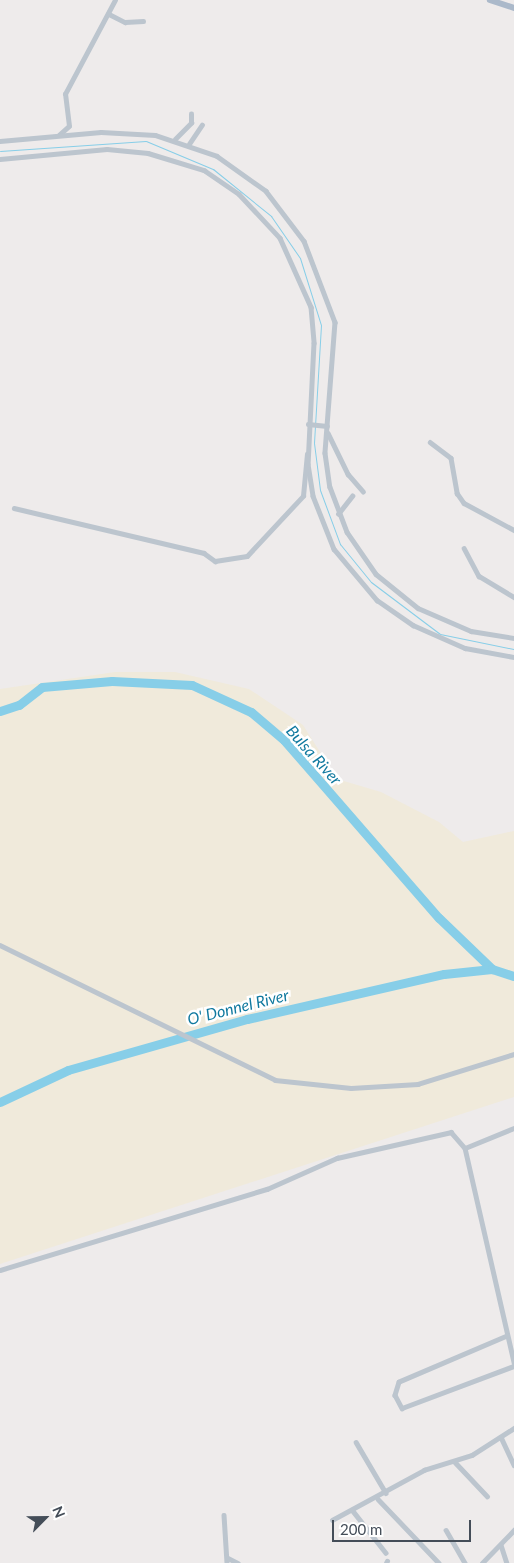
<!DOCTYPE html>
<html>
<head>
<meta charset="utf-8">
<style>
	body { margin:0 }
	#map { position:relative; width:514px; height:1563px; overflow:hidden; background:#eeebeb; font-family:Lato,sans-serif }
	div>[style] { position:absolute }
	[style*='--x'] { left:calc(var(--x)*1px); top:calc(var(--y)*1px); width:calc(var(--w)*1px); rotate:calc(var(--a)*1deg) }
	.sand>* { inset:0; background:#f0eadb }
	.stream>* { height:1px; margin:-0.5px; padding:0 0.5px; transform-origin:0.5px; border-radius:0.5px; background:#87cee8 }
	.river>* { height:9px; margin:-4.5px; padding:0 4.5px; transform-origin:4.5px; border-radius:4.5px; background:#87cee8 }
	.minor>* { height:4.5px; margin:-2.25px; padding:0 2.25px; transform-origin:2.25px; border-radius:2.25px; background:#bcc5ce }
	.major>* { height:5.5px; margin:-2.75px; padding:0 2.75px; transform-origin:2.75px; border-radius:2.75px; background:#abb9ca }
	span { translate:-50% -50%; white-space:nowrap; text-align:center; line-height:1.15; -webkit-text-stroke:5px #fff; paint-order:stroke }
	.water-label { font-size:16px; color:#10799f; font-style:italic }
	.north { position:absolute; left:20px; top:1493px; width:50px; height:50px; -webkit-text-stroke:4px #fff; paint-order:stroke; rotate:67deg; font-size:14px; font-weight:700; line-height:20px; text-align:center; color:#444d58 }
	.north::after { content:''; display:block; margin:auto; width:18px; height:22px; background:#444d58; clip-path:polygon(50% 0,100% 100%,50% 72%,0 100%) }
	.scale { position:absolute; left:332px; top:1520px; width:139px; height:22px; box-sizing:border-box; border:2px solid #444d58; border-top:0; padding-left:6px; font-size:15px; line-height:18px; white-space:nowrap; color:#444d58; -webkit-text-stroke:4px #fff; paint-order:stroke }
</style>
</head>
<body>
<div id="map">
	<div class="sand">
		<div style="clip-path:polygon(115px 672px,175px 672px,249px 689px,303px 725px,337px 779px,381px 792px,439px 822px,463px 842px,514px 831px,514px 1097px,0 1264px,0 689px)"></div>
	</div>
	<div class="stream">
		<div style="--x:0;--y:151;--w:146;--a:-3.9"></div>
		<div style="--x:146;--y:141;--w:73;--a:22.7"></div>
		<div style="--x:213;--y:169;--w:75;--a:39"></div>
		<div style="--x:271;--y:216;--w:51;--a:55.4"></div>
		<div style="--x:300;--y:258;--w:70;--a:72.6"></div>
		<div style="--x:321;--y:325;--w:118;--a:93.4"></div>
		<div style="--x:314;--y:443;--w:47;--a:82.7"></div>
		<div style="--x:320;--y:490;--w:58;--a:69.7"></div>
		<div style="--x:340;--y:544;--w:49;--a:50.8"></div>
		<div style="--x:371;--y:582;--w:86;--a:37"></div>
		<div style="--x:440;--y:634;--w:76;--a:11.5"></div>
	</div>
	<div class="river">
		<div style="--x:0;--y:711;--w:20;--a:-18"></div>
		<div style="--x:19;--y:705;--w:29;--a:-38"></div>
		<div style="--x:42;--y:687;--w:70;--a:-4.9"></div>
		<div style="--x:112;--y:681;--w:80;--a:2.9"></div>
		<div style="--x:192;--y:685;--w:65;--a:24.6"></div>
		<div style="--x:251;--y:712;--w:43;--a:40.3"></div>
		<div style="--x:284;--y:740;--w:236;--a:49"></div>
		<div style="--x:439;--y:918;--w:74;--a:43.9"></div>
		<div style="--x:0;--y:1102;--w:75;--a:-25.2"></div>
		<div style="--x:68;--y:1070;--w:186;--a:-15.9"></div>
		<div style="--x:247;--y:1019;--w:202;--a:-12.9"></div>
		<div style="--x:444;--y:974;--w:48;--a:-5.9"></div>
		<div style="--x:492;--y:969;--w:23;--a:18"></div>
	</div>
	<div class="minor">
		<div style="--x:109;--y:14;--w:18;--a:27"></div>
		<div style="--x:125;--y:22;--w:18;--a:-3"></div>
		<div style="--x:59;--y:135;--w:13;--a:-42"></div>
		<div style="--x:69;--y:126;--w:32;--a:-97"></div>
		<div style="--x:65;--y:94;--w:106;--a:-62"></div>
		<div style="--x:175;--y:139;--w:23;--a:-45"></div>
		<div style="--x:191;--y:123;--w:9;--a:-90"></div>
		<div style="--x:0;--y:141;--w:101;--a:-5.1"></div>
		<div style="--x:101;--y:132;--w:54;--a:3.2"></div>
		<div style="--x:155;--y:135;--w:65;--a:18.7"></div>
		<div style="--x:217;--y:156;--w:60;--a:35.5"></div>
		<div style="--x:266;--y:191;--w:63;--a:52.8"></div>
		<div style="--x:304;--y:241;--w:87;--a:69.1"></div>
		<div style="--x:335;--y:322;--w:131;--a:94.4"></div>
		<div style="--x:325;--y:453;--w:34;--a:82"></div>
		<div style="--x:330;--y:487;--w:48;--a:69.3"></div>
		<div style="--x:347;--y:532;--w:51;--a:55.4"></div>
		<div style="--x:376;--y:574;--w:54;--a:39"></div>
		<div style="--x:418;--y:608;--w:58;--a:23.5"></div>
		<div style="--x:471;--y:631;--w:44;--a:9.2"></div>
		<div style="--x:189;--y:144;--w:23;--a:-56"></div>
		<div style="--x:0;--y:159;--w:107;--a:-5.3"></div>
		<div style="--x:107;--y:149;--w:41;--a:5.6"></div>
		<div style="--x:148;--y:153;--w:59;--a:16.9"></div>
		<div style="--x:204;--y:170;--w:42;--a:34.4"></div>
		<div style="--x:239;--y:194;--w:60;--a:47"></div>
		<div style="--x:280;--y:238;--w:76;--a:65.8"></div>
		<div style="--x:311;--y:307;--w:36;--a:85"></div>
		<div style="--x:314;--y:343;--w:121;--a:92.8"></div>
		<div style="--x:308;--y:464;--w:32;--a:81"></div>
		<div style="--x:313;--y:496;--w:57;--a:68.4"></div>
		<div style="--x:334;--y:549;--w:67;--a:49.9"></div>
		<div style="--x:377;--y:600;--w:44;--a:34.8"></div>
		<div style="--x:413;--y:625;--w:57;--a:23.9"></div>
		<div style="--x:465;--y:648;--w:50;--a:10.4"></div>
		<div style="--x:308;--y:424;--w:19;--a:6"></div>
		<div style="--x:328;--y:433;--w:46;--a:64"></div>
		<div style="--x:348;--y:474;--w:23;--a:49"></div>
		<div style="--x:430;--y:442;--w:26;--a:37"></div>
		<div style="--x:451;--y:458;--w:36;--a:80"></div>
		<div style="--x:457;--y:493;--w:12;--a:55"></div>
		<div style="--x:464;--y:503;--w:57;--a:28.4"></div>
		<div style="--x:14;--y:508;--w:195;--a:13.3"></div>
		<div style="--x:204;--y:553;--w:14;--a:36"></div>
		<div style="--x:215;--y:561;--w:32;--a:-9"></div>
		<div style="--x:247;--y:556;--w:82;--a:-47"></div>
		<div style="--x:303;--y:496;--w:42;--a:-84.6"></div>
		<div style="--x:338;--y:514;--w:23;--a:-52"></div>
		<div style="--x:464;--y:548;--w:32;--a:62"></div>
		<div style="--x:479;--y:576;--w:41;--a:31"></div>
		<div style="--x:0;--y:945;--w:306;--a:26.1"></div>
		<div style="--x:275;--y:1080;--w:76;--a:6"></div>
		<div style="--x:351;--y:1088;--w:67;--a:-3.4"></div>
		<div style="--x:418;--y:1084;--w:101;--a:-17.4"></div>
		<div style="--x:465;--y:1148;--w:53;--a:-22.2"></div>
		<div style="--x:0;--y:1270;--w:279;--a:-16.9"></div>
		<div style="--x:267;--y:1189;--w:77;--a:-23.9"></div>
		<div style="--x:337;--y:1158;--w:117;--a:-12.8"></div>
		<div style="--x:451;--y:1132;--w:21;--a:49"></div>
		<div style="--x:465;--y:1148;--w:220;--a:77.1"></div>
		<div style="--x:507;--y:1336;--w:117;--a:156.9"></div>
		<div style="--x:399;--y:1382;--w:14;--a:107"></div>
		<div style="--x:395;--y:1395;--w:15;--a:62"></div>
		<div style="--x:402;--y:1408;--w:120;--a:-20.6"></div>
		<div style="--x:501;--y:1437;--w:31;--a:65"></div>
		<div style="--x:356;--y:1442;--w:59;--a:59.5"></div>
		<div style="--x:455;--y:1462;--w:47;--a:46.7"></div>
		<div style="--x:378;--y:1499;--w:88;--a:46.4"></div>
		<div style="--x:353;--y:1511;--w:53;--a:51.8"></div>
		<div style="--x:224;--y:1515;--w:48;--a:86.4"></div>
		<div style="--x:332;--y:1520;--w:105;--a:-28.5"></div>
		<div style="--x:424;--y:1470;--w:50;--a:-17.4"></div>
		<div style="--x:472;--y:1455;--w:50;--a:-32.7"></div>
		<div style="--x:446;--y:1530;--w:38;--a:60"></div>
		<div style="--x:501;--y:1545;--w:19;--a:72"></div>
		<div style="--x:228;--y:1558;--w:11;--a:27"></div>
		<div style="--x:386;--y:1563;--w:2;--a:-63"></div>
		<div style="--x:482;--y:1563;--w:46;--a:-45.9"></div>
	</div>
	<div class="major">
		<div style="--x:490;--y:0;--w:25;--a:18"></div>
	</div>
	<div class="water-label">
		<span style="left:314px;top:755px;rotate:48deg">Bulsa River</span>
		<span style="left:238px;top:1007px;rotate:-14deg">O' Donnel River</span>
	</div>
	<div class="north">N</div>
	<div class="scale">200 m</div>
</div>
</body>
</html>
